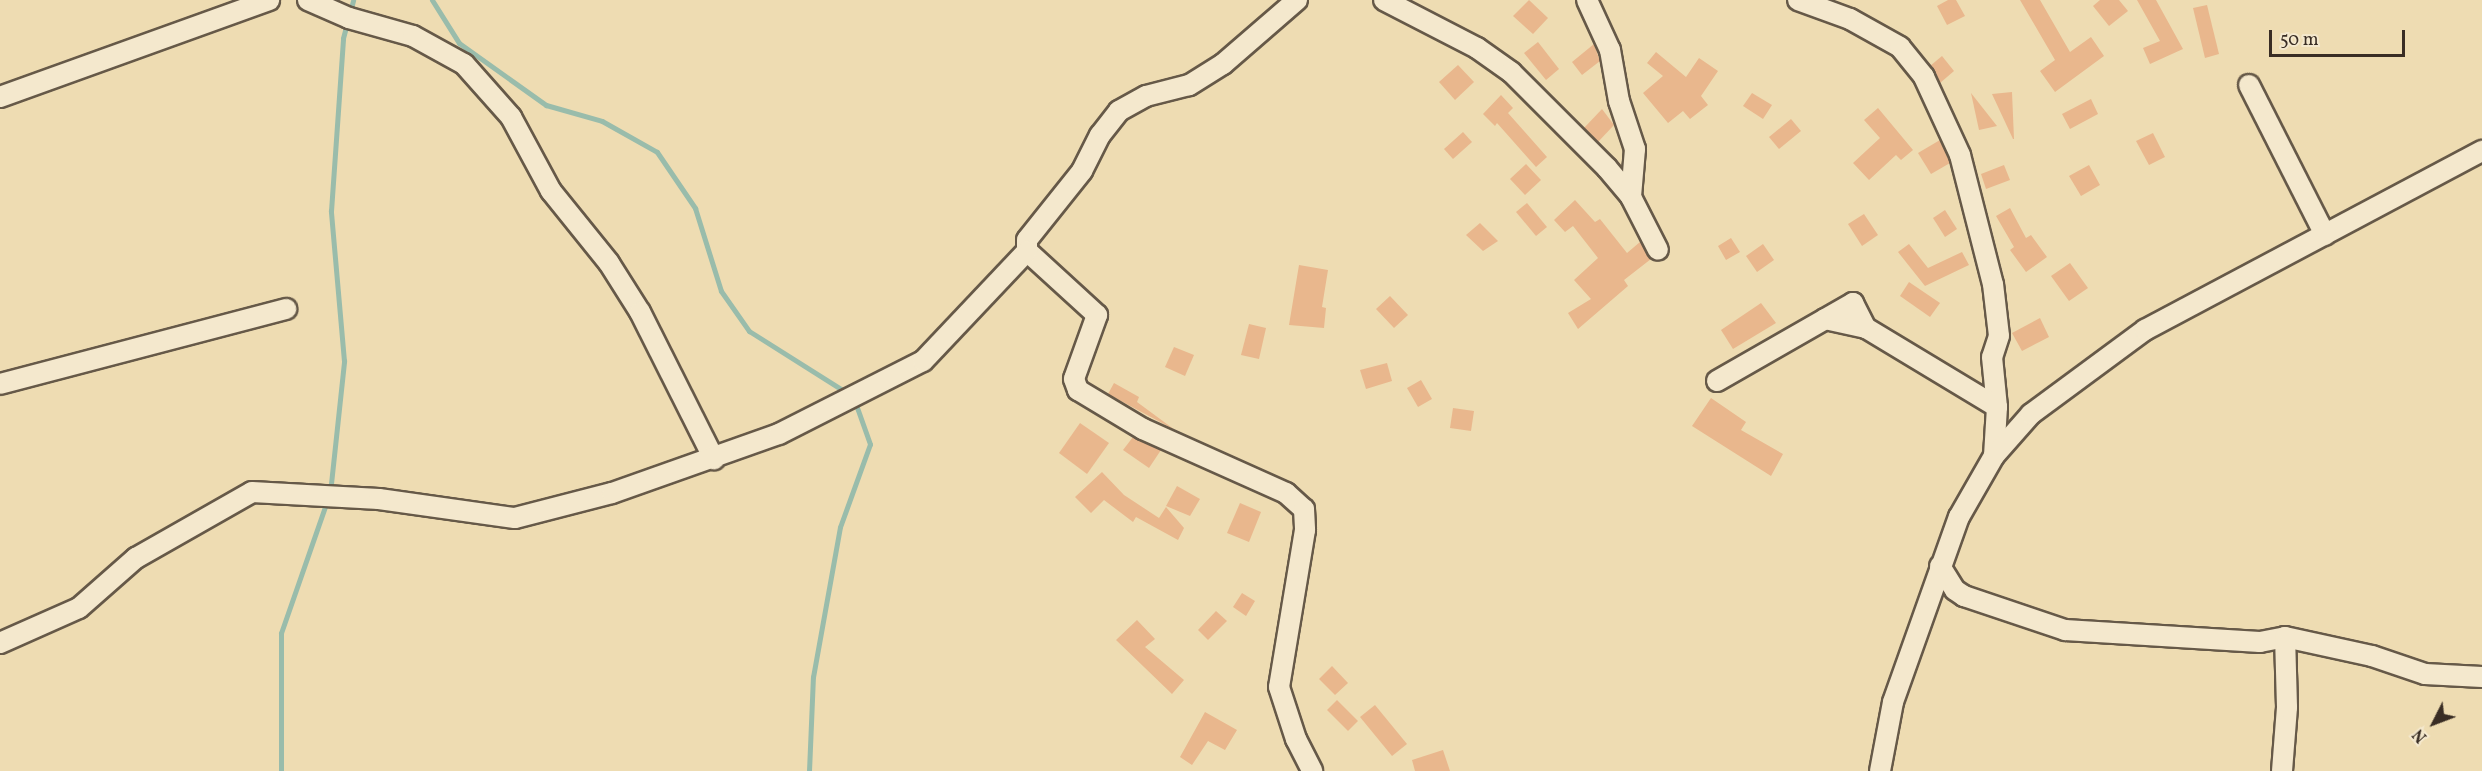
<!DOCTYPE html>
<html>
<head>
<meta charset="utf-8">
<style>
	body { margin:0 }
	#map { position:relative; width:2482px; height:771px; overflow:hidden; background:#eedcb2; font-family:Vollkorn,serif }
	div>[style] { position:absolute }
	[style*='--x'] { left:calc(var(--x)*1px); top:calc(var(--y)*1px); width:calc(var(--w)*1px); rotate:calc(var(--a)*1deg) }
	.stream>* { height:5px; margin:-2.5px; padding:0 2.5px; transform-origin:2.5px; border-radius:2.5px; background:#99bcab }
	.building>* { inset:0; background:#e9b78d }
	.roads { filter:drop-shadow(2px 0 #665948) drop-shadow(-2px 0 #665948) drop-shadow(0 2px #665948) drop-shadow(0 -2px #665948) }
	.street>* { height:20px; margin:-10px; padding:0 10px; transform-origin:10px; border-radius:10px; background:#f4e8cd }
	span { translate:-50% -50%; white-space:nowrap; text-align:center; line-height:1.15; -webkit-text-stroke:4.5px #f4e8cd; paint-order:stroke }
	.north { position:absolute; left:2404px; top:693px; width:60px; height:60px; -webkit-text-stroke:4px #f4e8cd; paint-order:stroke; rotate:228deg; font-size:16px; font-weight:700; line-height:24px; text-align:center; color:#392d24 }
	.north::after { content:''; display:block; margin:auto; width:21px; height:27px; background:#392d24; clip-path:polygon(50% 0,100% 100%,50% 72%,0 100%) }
	.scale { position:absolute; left:2269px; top:30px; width:136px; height:27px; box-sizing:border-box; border:3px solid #392d24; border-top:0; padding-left:8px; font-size:18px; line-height:21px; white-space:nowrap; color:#392d24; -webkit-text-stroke:4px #f4e8cd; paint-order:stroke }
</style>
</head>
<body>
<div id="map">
	<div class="stream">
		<div style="--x:432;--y:0;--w:51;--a:57.9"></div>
		<div style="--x:459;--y:43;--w:107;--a:35.5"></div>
		<div style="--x:546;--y:105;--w:58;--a:15.9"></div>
		<div style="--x:602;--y:121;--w:63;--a:29.4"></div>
		<div style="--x:657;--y:152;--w:68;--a:55.8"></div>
		<div style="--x:695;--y:208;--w:87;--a:72.6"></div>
		<div style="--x:721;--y:291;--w:49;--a:55"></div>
		<div style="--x:749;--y:331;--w:116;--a:32.3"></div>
		<div style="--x:330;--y:493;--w:133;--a:-83.9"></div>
		<div style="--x:344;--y:361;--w:151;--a:-95"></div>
		<div style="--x:331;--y:211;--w:173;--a:-86"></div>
		<div style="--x:343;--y:38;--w:39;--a:-75"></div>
		<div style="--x:281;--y:771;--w:138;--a:-90"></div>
		<div style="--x:281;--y:633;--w:140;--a:-70.8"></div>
		<div style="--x:809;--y:771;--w:94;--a:-87.6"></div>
		<div style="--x:813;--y:677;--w:152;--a:-79.8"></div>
		<div style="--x:840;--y:527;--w:88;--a:-70.1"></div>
		<div style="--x:870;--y:444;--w:48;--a:-109.6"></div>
	</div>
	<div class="building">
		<div style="clip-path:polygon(1529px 0,1548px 18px,1533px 34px,1513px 16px)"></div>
		<div style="clip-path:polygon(1948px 0,1956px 0,1965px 16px,1947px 25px,1937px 6px)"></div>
		<div style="clip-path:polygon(2020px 0,2040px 0,2070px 52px,2091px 37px,2104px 56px,2055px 92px,2040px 71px,2055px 60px)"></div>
		<div style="clip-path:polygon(2100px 0,2119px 0,2128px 11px,2109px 26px,2093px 6px)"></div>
		<div style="clip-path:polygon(2137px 0,2156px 0,2183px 49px,2150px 64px,2143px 48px,2160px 41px)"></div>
		<div style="clip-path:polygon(2207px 5px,2219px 54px,2205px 58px,2193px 8px)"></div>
		<div style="clip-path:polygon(1538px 42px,1559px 69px,1546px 80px,1524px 53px)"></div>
		<div style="clip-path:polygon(1594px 44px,1600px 61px,1582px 75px,1572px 62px)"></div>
		<div style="clip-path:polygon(1656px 52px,1686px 77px,1699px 58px,1718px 71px,1701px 96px,1708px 105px,1690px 119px,1683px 111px,1668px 123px,1643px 93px,1663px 76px,1647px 63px)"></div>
		<div style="clip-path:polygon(1942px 56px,1954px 71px,1940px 83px,1930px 66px)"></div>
		<div style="clip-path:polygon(1458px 65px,1474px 82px,1455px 100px,1439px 82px)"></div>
		<div style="clip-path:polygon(2012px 92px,2014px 139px,2013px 139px,1992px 94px)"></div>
		<div style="clip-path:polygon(1752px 93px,1772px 105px,1763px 119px,1743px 106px)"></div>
		<div style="clip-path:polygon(1971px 93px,1997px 126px,1979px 130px)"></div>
		<div style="clip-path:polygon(1501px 95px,1513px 108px,1508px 113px,1547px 157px,1536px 167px,1497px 123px,1495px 126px,1483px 114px)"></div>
		<div style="clip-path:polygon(2091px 99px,2098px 114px,2070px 129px,2062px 114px)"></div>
		<div style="clip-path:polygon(1878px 108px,1913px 150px,1901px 160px,1896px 155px,1869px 180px,1853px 163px,1880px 138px,1864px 120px)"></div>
		<div style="clip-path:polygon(1602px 109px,1614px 125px,1598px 142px,1584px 128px)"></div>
		<div style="clip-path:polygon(1791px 119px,1801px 131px,1779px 149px,1769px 137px)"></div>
		<div style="clip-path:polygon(1463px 132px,1472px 142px,1453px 159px,1444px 149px)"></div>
		<div style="clip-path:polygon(2153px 133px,2165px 157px,2149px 165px,2136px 141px)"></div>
		<div style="clip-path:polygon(1940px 140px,1950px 163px,1931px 174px,1918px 153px)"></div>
		<div style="clip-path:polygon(1526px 164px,1541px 180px,1525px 195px,1510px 179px)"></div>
		<div style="clip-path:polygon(2004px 165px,2010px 180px,1986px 189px,1981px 174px)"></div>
		<div style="clip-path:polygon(2089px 165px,2100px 185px,2081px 196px,2069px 176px)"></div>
		<div style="clip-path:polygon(1575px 200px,1595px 222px,1600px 219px,1627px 253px,1640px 242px,1651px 259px,1624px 280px,1628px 286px,1578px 329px,1568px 313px,1591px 299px,1574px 280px,1598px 258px,1573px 226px,1565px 232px,1554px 220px)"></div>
		<div style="clip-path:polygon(1527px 203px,1547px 227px,1536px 236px,1516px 212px)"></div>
		<div style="clip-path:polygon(2010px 208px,2026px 238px,2031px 235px,2047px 257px,2026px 272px,2010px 250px,2014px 247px,1996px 216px)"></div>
		<div style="clip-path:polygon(1945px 210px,1957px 229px,1945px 237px,1933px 218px)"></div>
		<div style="clip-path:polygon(1864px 214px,1878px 235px,1862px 246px,1848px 224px)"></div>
		<div style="clip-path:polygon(1480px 223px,1498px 241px,1483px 251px,1466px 235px)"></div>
		<div style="clip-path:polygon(1731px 238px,1740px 252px,1726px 260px,1718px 246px)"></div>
		<div style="clip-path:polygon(1763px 244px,1774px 260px,1757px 272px,1746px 256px)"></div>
		<div style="clip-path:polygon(1909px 244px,1928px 268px,1962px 252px,1969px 265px,1925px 286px,1898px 252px)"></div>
		<div style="clip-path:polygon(2070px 263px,2088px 288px,2069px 301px,2051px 276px)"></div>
		<div style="clip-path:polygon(1299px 265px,1328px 270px,1322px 307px,1326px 308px,1324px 328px,1289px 325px)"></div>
		<div style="clip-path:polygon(1909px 282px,1940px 303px,1930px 317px,1900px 296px)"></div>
		<div style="clip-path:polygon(1390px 296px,1408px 315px,1394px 328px,1376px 309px)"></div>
		<div style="clip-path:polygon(1761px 303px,1776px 323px,1733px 349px,1721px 330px)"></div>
		<div style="clip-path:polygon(2040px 318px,2049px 337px,2022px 351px,2012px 333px)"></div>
		<div style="clip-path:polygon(1249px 324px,1266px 328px,1259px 359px,1241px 355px)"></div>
		<div style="clip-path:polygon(1174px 347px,1194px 355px,1185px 376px,1165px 367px)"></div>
		<div style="clip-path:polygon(1387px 363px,1392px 381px,1366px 389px,1360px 370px)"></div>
		<div style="clip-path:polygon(1421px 380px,1432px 399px,1418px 407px,1407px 388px)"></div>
		<div style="clip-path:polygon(1114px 383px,1139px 397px,1137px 402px,1175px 430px,1108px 394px)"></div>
		<div style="clip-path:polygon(1711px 398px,1746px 422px,1741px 430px,1783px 454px,1771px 476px,1692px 426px)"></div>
		<div style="clip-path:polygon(1453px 408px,1474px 411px,1471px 431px,1450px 428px)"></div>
		<div style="clip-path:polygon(1080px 423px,1109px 443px,1087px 474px,1059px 453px)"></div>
		<div style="clip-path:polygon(1133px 437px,1161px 450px,1149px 468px,1123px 450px)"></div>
		<div style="clip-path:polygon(1102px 472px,1124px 495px,1159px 518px,1166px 507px,1184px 528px,1178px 540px,1136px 517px,1133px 522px,1104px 500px,1091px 513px,1075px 497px)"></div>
		<div style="clip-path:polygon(1177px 486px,1200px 499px,1190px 516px,1166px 506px)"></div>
		<div style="clip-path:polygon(1240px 503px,1261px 512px,1249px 542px,1227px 533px)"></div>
		<div style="clip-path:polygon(1242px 593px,1255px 601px,1246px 616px,1233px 607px)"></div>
		<div style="clip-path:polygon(1216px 611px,1227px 621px,1208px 640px,1198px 630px)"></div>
		<div style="clip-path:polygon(1137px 620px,1155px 639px,1145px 647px,1184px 680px,1172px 694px,1116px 640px)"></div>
		<div style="clip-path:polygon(1332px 666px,1348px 683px,1335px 695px,1319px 679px)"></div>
		<div style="clip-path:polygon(1337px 700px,1358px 721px,1348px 731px,1327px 710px)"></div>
		<div style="clip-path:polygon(1375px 705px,1407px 744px,1392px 756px,1360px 717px)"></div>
		<div style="clip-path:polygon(1205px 712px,1237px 730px,1225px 750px,1208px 741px,1192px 765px,1180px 757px)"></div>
		<div style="clip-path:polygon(1443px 750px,1450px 771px,1415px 771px,1412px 760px)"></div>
	</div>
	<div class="roads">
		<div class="street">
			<div style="--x:308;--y:0;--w:45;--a:23.7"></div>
			<div style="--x:349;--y:18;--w:66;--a:15.7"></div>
			<div style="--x:413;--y:36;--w:58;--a:28.8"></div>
			<div style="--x:464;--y:64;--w:71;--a:48.4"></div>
			<div style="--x:511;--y:117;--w:84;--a:61.6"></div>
			<div style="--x:551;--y:191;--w:92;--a:51.1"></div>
			<div style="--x:609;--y:263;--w:58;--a:57.7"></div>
			<div style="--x:640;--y:312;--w:165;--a:63.3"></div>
			<div style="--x:1297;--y:0;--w:98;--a:139.1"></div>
			<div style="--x:1223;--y:64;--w:40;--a:148"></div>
			<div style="--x:1189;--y:85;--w:44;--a:165.7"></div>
			<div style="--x:1146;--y:96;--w:31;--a:151"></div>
			<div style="--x:1119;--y:111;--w:31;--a:128"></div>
			<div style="--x:1100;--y:135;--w:40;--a:116.6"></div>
			<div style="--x:1082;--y:171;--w:88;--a:128.6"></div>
			<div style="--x:1027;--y:240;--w:11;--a:90"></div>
			<div style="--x:1027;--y:251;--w:95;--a:42.4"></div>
			<div style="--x:1097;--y:315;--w:68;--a:109.8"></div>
			<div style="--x:1074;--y:379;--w:12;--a:70"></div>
			<div style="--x:1078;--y:390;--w:76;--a:31"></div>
			<div style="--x:1143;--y:429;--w:157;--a:24.1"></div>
			<div style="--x:1286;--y:493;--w:24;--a:42"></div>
			<div style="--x:1304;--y:509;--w:21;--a:87"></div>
			<div style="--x:1305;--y:530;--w:159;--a:99.4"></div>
			<div style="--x:1279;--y:687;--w:55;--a:71.9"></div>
			<div style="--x:1296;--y:739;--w:36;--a:63"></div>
			<div style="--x:1384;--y:0;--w:105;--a:27.3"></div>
			<div style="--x:1477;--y:48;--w:42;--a:35.2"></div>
			<div style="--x:1511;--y:72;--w:136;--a:45"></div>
			<div style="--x:1607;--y:168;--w:38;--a:50"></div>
			<div style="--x:1631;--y:197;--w:59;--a:63"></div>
			<div style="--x:1587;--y:0;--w:55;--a:65.3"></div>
			<div style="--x:1610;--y:50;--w:52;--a:80"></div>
			<div style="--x:1619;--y:101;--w:51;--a:71.6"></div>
			<div style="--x:1635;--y:149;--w:48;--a:94.8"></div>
			<div style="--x:1798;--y:0;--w:55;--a:20.1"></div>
			<div style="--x:1850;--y:19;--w:57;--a:29.2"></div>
			<div style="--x:1900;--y:47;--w:38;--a:51"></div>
			<div style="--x:1924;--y:77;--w:86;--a:65.2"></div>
			<div style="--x:1960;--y:155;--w:133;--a:75.7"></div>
			<div style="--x:1993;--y:284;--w:52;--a:83.4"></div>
			<div style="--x:1999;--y:336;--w:22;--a:108"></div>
			<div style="--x:1992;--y:357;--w:50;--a:84.3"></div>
			<div style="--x:1997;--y:407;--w:49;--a:93.5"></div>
			<div style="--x:2249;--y:85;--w:168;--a:63.1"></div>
			<div style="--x:0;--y:97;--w:286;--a:-19.8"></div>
			<div style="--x:1825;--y:319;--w:42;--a:12.4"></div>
			<div style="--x:1866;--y:328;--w:153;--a:31.1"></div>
			<div style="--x:1717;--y:381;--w:157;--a:-29.8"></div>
			<div style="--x:1853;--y:303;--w:28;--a:63"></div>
			<div style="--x:0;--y:384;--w:296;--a:-14.7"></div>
			<div style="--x:1940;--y:566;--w:28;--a:58"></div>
			<div style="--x:1955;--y:590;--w:11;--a:34"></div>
			<div style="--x:1964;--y:596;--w:107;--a:18.6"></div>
			<div style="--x:2065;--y:630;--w:195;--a:3.5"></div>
			<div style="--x:2260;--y:642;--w:25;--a:-11"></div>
			<div style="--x:2285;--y:637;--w:89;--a:12.3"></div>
			<div style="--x:2372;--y:656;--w:56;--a:18.8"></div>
			<div style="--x:2425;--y:674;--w:57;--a:3"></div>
			<div style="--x:0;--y:643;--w:86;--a:-23.9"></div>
			<div style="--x:79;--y:608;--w:76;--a:-41.3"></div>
			<div style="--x:136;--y:558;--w:133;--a:-29.6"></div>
			<div style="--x:252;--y:492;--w:127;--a:3.2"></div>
			<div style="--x:379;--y:499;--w:137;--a:8"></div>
			<div style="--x:515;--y:518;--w:100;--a:-14.5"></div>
			<div style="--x:612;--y:493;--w:177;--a:-19.5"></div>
			<div style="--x:779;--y:434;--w:161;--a:-26.9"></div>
			<div style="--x:923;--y:361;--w:151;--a:-46.6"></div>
			<div style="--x:1880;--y:771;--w:70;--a:-79.3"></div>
			<div style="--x:1893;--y:702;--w:196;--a:-70.4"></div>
			<div style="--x:1959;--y:517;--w:70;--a:-60.2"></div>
			<div style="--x:1994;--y:456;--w:56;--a:-48.6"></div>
			<div style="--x:2031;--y:414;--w:142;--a:-36.4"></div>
			<div style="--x:2145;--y:330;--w:382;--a:-28"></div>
			<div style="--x:2282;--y:771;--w:64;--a:-85.5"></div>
			<div style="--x:2287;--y:707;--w:70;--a:-91.6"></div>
		</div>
	</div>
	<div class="north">N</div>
	<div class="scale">50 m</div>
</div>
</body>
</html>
